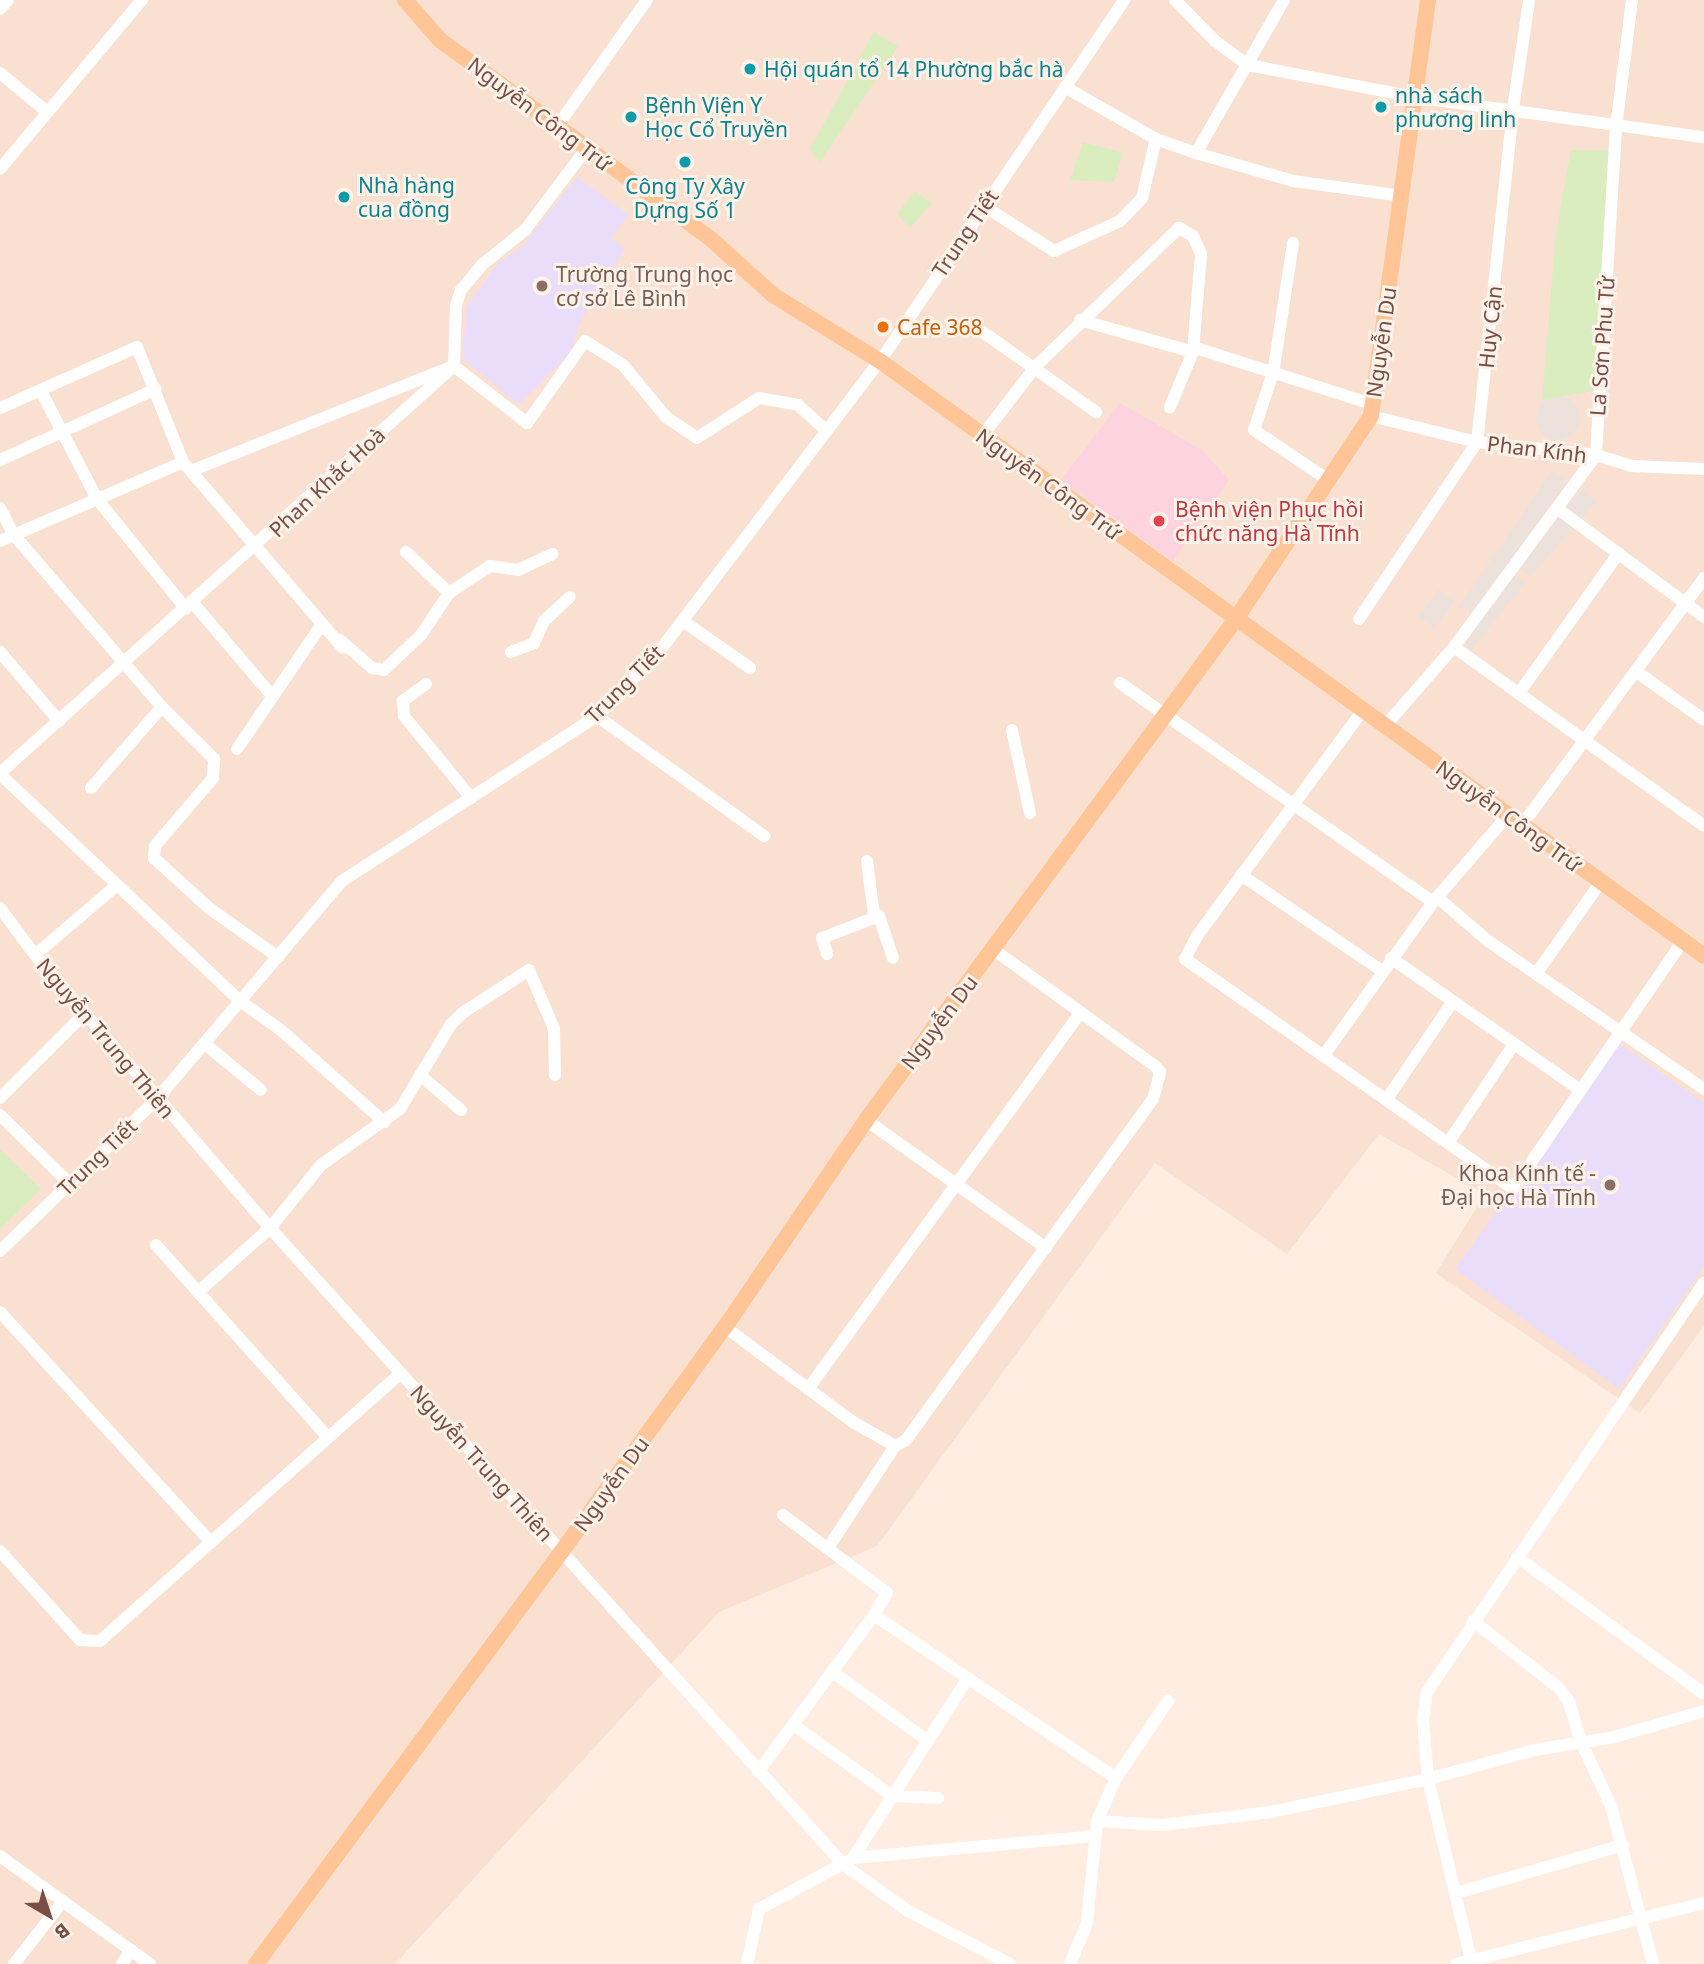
<!DOCTYPE html>
<html>
<head>
<meta charset="utf-8">
<style>
	body { margin:0 }
	#map { position:relative; width:1704px; height:1964px; overflow:hidden; background:#feede0; font-family:"Noto Sans",sans-serif }
	div>[style] { position:absolute }
	[style*='--x'] { left:calc(var(--x)*1px); top:calc(var(--y)*1px); width:calc(var(--w)*1px); rotate:calc(var(--a)*1deg) }
	.residential>* { inset:0; background:#f9e0d1 }
	.industrial>* { inset:0; background:#ede1dc }
	.round { border-radius:50% }
	.education>* { inset:0; background:#eaddfa }
	.medical>* { inset:0; background:#fdd3e0 }
	.green>* { inset:0; background:#daedbe }
	.minor>* { height:12px; margin:-6px; padding:0 6px; transform-origin:6px; border-radius:6px; background:#fff }
	.major>* { height:16px; margin:-8px; padding:0 8px; transform-origin:8px; border-radius:8px; background:#ffc597 }
	.dots>* { width:19px; height:19px; translate:-50% -50%; box-sizing:border-box; border:4px solid #fff2e9; border-radius:50% }
	span { translate:-50% -50%; white-space:nowrap; text-align:center; line-height:1.15; -webkit-text-stroke:6px #fff2e9; paint-order:stroke }
	.culture-label { font-size:21px; color:#0d838f }
	.left { translate:0 -50%; text-align:left }
	.street-label { font-size:21px; color:#784e45 }
	.education-label { font-size:21px; color:#785e54 }
	.right { translate:-100% -50%; text-align:right }
	.food-label { font-size:21px; color:#c56008 }
	.health-label { font-size:21px; color:#be3a42 }
	.north { position:absolute; left:14px; top:1880px; width:70px; height:70px; -webkit-text-stroke:5px #fff2e9; paint-order:stroke; rotate:141deg; font-size:19px; font-weight:700; line-height:28px; text-align:center; color:#784e45 }
	.north::after { content:''; display:block; margin:auto; width:24px; height:32px; background:#784e45; clip-path:polygon(50% 0,100% 100%,50% 72%,0 100%) }
</style>
</head>
<body>
<div id="map">
	<div class="residential">
		<div style="clip-path:polygon(0 0,1704px 0,1704px 1326px,1640px 1413px,1436px 1273px,1485px 1194px,1379px 1134px,1287px 1254px,1155px 1163px,877px 1546px,719px 1612px,395px 1964px,0 1964px)"></div>
	</div>
	<div class="industrial">
		<div class="round" style="left:1536px;top:396px;width:44px;height:44px"></div>
		<div style="clip-path:polygon(1552px 470px,1567px 480px,1479px 610px,1458px 608px)"></div>
		<div style="clip-path:polygon(1582px 489px,1597px 501px,1530px 577px,1516px 564px)"></div>
		<div style="clip-path:polygon(1514px 574px,1525px 583px,1471px 651px,1460px 642px)"></div>
		<div style="clip-path:polygon(1439px 589px,1455px 601px,1435px 628px,1418px 617px)"></div>
	</div>
	<div class="education">
		<div style="clip-path:polygon(577px 177px,629px 215px,611px 238px,625px 249px,578px 326px,572px 351px,519px 405px,463px 359px,466px 308px,498px 263px,522px 247px)"></div>
		<div style="clip-path:polygon(1618px 1043px,1704px 1103px,1704px 1267px,1619px 1389px,1455px 1269px)"></div>
	</div>
	<div class="medical">
		<div style="clip-path:polygon(1120px 403px,1202px 450px,1229px 480px,1173px 561px,1061px 480px)"></div>
	</div>
	<div class="green">
		<div style="clip-path:polygon(874px 32px,898px 47px,820px 162px,810px 149px)"></div>
		<div style="clip-path:polygon(1083px 142px,1123px 153px,1114px 182px,1070px 180px)"></div>
		<div style="clip-path:polygon(1571px 150px,1615px 150px,1592px 391px,1542px 400px,1556px 233px)"></div>
		<div style="clip-path:polygon(914px 192px,932px 203px,910px 228px,897px 214px)"></div>
		<div style="clip-path:polygon(0 1149px,41px 1189px,0 1229px)"></div>
	</div>
	<div class="minor">
		<div style="--x:1175;--y:0;--w:57;--a:45.7"></div>
		<div style="--x:1215;--y:41;--w:41;--a:36"></div>
		<div style="--x:1248;--y:65;--w:169;--a:10.9"></div>
		<div style="--x:1414;--y:97;--w:293;--a:7.9"></div>
		<div style="--x:1284;--y:0;--w:177;--a:119.9"></div>
		<div style="--x:1196;--y:153;--w:101;--a:16.1"></div>
		<div style="--x:1293;--y:181;--w:110;--a:7.8"></div>
		<div style="--x:0;--y:9;--w:12;--a:-48"></div>
		<div style="--x:0;--y:73;--w:61;--a:39.7"></div>
		<div style="--x:556;--y:128;--w:157;--a:-54.6"></div>
		<div style="--x:1156;--y:139;--w:42;--a:19.3"></div>
		<div style="--x:0;--y:169;--w:221;--a:-50"></div>
		<div style="--x:984;--y:206;--w:83;--a:32.7"></div>
		<div style="--x:1054;--y:251;--w:72;--a:-24.4"></div>
		<div style="--x:1120;--y:221;--w:32;--a:-46"></div>
		<div style="--x:1142;--y:198;--w:61;--a:-76.7"></div>
		<div style="--x:1156;--y:139;--w:105;--a:-150.3"></div>
		<div style="--x:1293;--y:243;--w:132;--a:98.7"></div>
		<div style="--x:1273;--y:373;--w:60;--a:108.4"></div>
		<div style="--x:1254;--y:430;--w:89;--a:34"></div>
		<div style="--x:1080;--y:320;--w:117;--a:15.8"></div>
		<div style="--x:977;--y:328;--w:146;--a:35.2"></div>
		<div style="--x:1193;--y:347;--w:188;--a:17.7"></div>
		<div style="--x:41;--y:391;--w:122;--a:62.6"></div>
		<div style="--x:97;--y:499;--w:141;--a:51"></div>
		<div style="--x:0;--y:408;--w:150;--a:-24"></div>
		<div style="--x:137;--y:347;--w:124;--a:68.2"></div>
		<div style="--x:183;--y:462;--w:245;--a:49.3"></div>
		<div style="--x:1371;--y:416;--w:109;--a:13.8"></div>
		<div style="--x:1477;--y:442;--w:120;--a:6.2"></div>
		<div style="--x:1596;--y:455;--w:37;--a:17"></div>
		<div style="--x:1631;--y:466;--w:73;--a:2.4"></div>
		<div style="--x:983;--y:435;--w:87;--a:-52.5"></div>
		<div style="--x:1036;--y:366;--w:199;--a:-44"></div>
		<div style="--x:1179;--y:228;--w:16;--a:30"></div>
		<div style="--x:1193;--y:236;--w:20;--a:66"></div>
		<div style="--x:1201;--y:254;--w:98;--a:94.7"></div>
		<div style="--x:1193;--y:352;--w:60;--a:112.7"></div>
		<div style="--x:0;--y:460;--w:171;--a:-24.5"></div>
		<div style="--x:191;--y:471;--w:283;--a:-21.8"></div>
		<div style="--x:454;--y:366;--w:93;--a:38"></div>
		<div style="--x:527;--y:423;--w:100;--a:-54.7"></div>
		<div style="--x:585;--y:341;--w:45;--a:32.3"></div>
		<div style="--x:623;--y:365;--w:67;--a:50.4"></div>
		<div style="--x:666;--y:417;--w:37;--a:34"></div>
		<div style="--x:697;--y:438;--w:74;--a:-32.8"></div>
		<div style="--x:759;--y:398;--w:40;--a:10"></div>
		<div style="--x:798;--y:405;--w:38;--a:42"></div>
		<div style="--x:0;--y:508;--w:30;--a:63"></div>
		<div style="--x:14;--y:535;--w:227;--a:49.3"></div>
		<div style="--x:162;--y:707;--w:74;--a:45"></div>
		<div style="--x:214;--y:759;--w:19;--a:93"></div>
		<div style="--x:213;--y:778;--w:89;--a:130.5"></div>
		<div style="--x:155;--y:846;--w:12;--a:95"></div>
		<div style="--x:154;--y:858;--w:74;--a:42.3"></div>
		<div style="--x:209;--y:908;--w:85;--a:35.4"></div>
		<div style="--x:1558;--y:509;--w:182;--a:36.5"></div>
		<div style="--x:0;--y:541;--w:199;--a:-23.3"></div>
		<div style="--x:406;--y:552;--w:59;--a:43.6"></div>
		<div style="--x:193;--y:603;--w:123;--a:49.6"></div>
		<div style="--x:1359;--y:619;--w:213;--a:-56.3"></div>
		<div style="--x:1477;--y:442;--w:335;--a:-83.8"></div>
		<div style="--x:1513;--y:109;--w:110;--a:-81.6"></div>
		<div style="--x:683;--y:621;--w:82;--a:35"></div>
		<div style="--x:340;--y:640;--w:43;--a:41.2"></div>
		<div style="--x:372;--y:668;--w:12;--a:9"></div>
		<div style="--x:384;--y:670;--w:51;--a:-43.4"></div>
		<div style="--x:421;--y:635;--w:50;--a:-56.3"></div>
		<div style="--x:449;--y:593;--w:49;--a:-33.4"></div>
		<div style="--x:490;--y:566;--w:28;--a:8"></div>
		<div style="--x:518;--y:570;--w:38;--a:-25"></div>
		<div style="--x:1454;--y:647;--w:307;--a:35.6"></div>
		<div style="--x:0;--y:652;--w:91;--a:49.5"></div>
		<div style="--x:511;--y:652;--w:25;--a:-21"></div>
		<div style="--x:534;--y:643;--w:24;--a:-66"></div>
		<div style="--x:544;--y:621;--w:35;--a:-43"></div>
		<div style="--x:1637;--y:672;--w:82;--a:35.6"></div>
		<div style="--x:1120;--y:683;--w:382;--a:35"></div>
		<div style="--x:426;--y:684;--w:29;--a:144"></div>
		<div style="--x:403;--y:701;--w:15;--a:86"></div>
		<div style="--x:404;--y:716;--w:106;--a:50.7"></div>
		<div style="--x:1519;--y:693;--w:172;--a:-54.5"></div>
		<div style="--x:1363;--y:710;--w:280;--a:126.3"></div>
		<div style="--x:1197;--y:936;--w:26;--a:118"></div>
		<div style="--x:1185;--y:959;--w:401;--a:35"></div>
		<div style="--x:1513;--y:1189;--w:301;--a:-55.6"></div>
		<div style="--x:597;--y:716;--w:206;--a:35.7"></div>
		<div style="--x:1385;--y:726;--w:105;--a:-48.9"></div>
		<div style="--x:1454;--y:647;--w:239;--a:-53.5"></div>
		<div style="--x:1596;--y:455;--w:328;--a:-86.5"></div>
		<div style="--x:1616;--y:128;--w:129;--a:-82.9"></div>
		<div style="--x:1012;--y:730;--w:85;--a:77.8"></div>
		<div style="--x:237;--y:749;--w:151;--a:-55.8"></div>
		<div style="--x:322;--y:624;--w:6;--a:45"></div>
		<div style="--x:0;--y:773;--w:610;--a:-41.88"></div>
		<div style="--x:454;--y:366;--w:60;--a:-88.1"></div>
		<div style="--x:456;--y:306;--w:17;--a:-73"></div>
		<div style="--x:461;--y:290;--w:35;--a:-50"></div>
		<div style="--x:484;--y:263;--w:53;--a:-38.8"></div>
		<div style="--x:525;--y:230;--w:101;--a:-53"></div>
		<div style="--x:0;--y:774;--w:330;--a:43.4"></div>
		<div style="--x:240;--y:1001;--w:52;--a:35.5"></div>
		<div style="--x:282;--y:1031;--w:137;--a:41.7"></div>
		<div style="--x:91;--y:788;--w:108;--a:-48.8"></div>
		<div style="--x:1522;--y:825;--w:307;--a:-53.6"></div>
		<div style="--x:867;--y:861;--w:55;--a:82.7"></div>
		<div style="--x:1241;--y:875;--w:171;--a:34.2"></div>
		<div style="--x:1437;--y:897;--w:67;--a:40.8"></div>
		<div style="--x:1488;--y:941;--w:262;--a:34.4"></div>
		<div style="--x:0;--y:908;--w:59;--a:53.3"></div>
		<div style="--x:35;--y:955;--w:360;--a:49.3"></div>
		<div style="--x:270;--y:1228;--w:857;--a:47.98"></div>
		<div style="--x:844;--y:1865;--w:79;--a:35.7"></div>
		<div style="--x:908;--y:1911;--w:115;--a:27.5"></div>
		<div style="--x:827;--y:954;--w:17;--a:-107"></div>
		<div style="--x:822;--y:938;--w:61;--a:-21.1"></div>
		<div style="--x:879;--y:916;--w:44;--a:71.6"></div>
		<div style="--x:35;--y:955;--w:108;--a:-40.5"></div>
		<div style="--x:1391;--y:958;--w:229;--a:34.9"></div>
		<div style="--x:1536;--y:974;--w:113;--a:-54.8"></div>
		<div style="--x:205;--y:1044;--w:72;--a:39.4"></div>
		<div style="--x:1324;--y:1055;--w:188;--a:-54.5"></div>
		<div style="--x:1433;--y:902;--w:115;--a:-49.2"></div>
		<div style="--x:420;--y:1075;--w:54;--a:40.5"></div>
		<div style="--x:0;--y:1098;--w:120;--a:-45"></div>
		<div style="--x:1387;--y:1099;--w:118;--a:-56"></div>
		<div style="--x:0;--y:1115;--w:97;--a:44.6"></div>
		<div style="--x:866;--y:1120;--w:221;--a:35.4"></div>
		<div style="--x:1448;--y:1143;--w:119;--a:-56.3"></div>
		<div style="--x:156;--y:1245;--w:256;--a:48.2"></div>
		<div style="--x:0;--y:1251;--w:219;--a:-44.1"></div>
		<div style="--x:157;--y:1099;--w:286;--a:-49.7"></div>
		<div style="--x:342;--y:881;--w:304;--a:-32.9"></div>
		<div style="--x:597;--y:716;--w:88;--a:-45.9"></div>
		<div style="--x:658;--y:653;--w:367;--a:-52.8"></div>
		<div style="--x:880;--y:361;--w:436;--a:-55.9"></div>
		<div style="--x:198;--y:1292;--w:96;--a:-41.6"></div>
		<div style="--x:270;--y:1228;--w:81;--a:-51"></div>
		<div style="--x:321;--y:1165;--w:97;--a:-35.3"></div>
		<div style="--x:400;--y:1109;--w:99;--a:-59"></div>
		<div style="--x:451;--y:1024;--w:18;--a:-43"></div>
		<div style="--x:464;--y:1012;--w:77;--a:-32.9"></div>
		<div style="--x:529;--y:970;--w:64;--a:67"></div>
		<div style="--x:554;--y:1029;--w:46;--a:88.8"></div>
		<div style="--x:0;--y:1312;--w:311;--a:47.5"></div>
		<div style="--x:725;--y:1327;--w:159;--a:36.6"></div>
		<div style="--x:853;--y:1422;--w:48;--a:29.7"></div>
		<div style="--x:808;--y:1389;--w:465;--a:-54.1"></div>
		<div style="--x:783;--y:1515;--w:130;--a:36.9"></div>
		<div style="--x:887;--y:1593;--w:26;--a:121"></div>
		<div style="--x:828;--y:1548;--w:122;--a:-56.7"></div>
		<div style="--x:895;--y:1446;--w:13;--a:-29"></div>
		<div style="--x:906;--y:1440;--w:421;--a:-54.1"></div>
		<div style="--x:1153;--y:1099;--w:28;--a:-75"></div>
		<div style="--x:1160;--y:1072;--w:8;--a:-130"></div>
		<div style="--x:1155;--y:1066;--w:200;--a:-144.2"></div>
		<div style="--x:0;--y:1551;--w:120;--a:48"></div>
		<div style="--x:80;--y:1640;--w:20;--a:3"></div>
		<div style="--x:100;--y:1641;--w:403;--a:-41.7"></div>
		<div style="--x:1517;--y:1557;--w:232;--a:36.2"></div>
		<div style="--x:1473;--y:1621;--w:109;--a:37.9"></div>
		<div style="--x:1559;--y:1688;--w:17;--a:54"></div>
		<div style="--x:1569;--y:1702;--w:42;--a:73.3"></div>
		<div style="--x:1581;--y:1742;--w:71;--a:64.9"></div>
		<div style="--x:1611;--y:1806;--w:163;--a:75.1"></div>
		<div style="--x:834;--y:1673;--w:115;--a:35.8"></div>
		<div style="--x:968;--y:1678;--w:214;--a:122.6"></div>
		<div style="--x:853;--y:1858;--w:244;--a:-5.2"></div>
		<div style="--x:795;--y:1726;--w:120;--a:35.8"></div>
		<div style="--x:892;--y:1796;--w:46;--a:2.5"></div>
		<div style="--x:758;--y:1772;--w:195;--a:-53.5"></div>
		<div style="--x:874;--y:1615;--w:292;--a:34"></div>
		<div style="--x:1097;--y:1821;--w:47;--a:-66.2"></div>
		<div style="--x:1116;--y:1778;--w:93;--a:-56"></div>
		<div style="--x:0;--y:1856;--w:185;--a:35.8"></div>
		<div style="--x:1456;--y:1893;--w:174;--a:-16"></div>
		<div style="--x:14;--y:1964;--w:80;--a:-52.1"></div>
		<div style="--x:122;--y:1964;--w:17;--a:-57"></div>
		<div style="--x:747;--y:1964;--w:56;--a:-77.7"></div>
		<div style="--x:759;--y:1909;--w:101;--a:-28.3"></div>
		<div style="--x:1070;--y:1964;--w:44;--a:-67.5"></div>
		<div style="--x:1087;--y:1923;--w:102;--a:-84.4"></div>
		<div style="--x:1097;--y:1821;--w:65;--a:3.5"></div>
		<div style="--x:1162;--y:1825;--w:110;--a:-6.8"></div>
		<div style="--x:1271;--y:1812;--w:160;--a:-11.9"></div>
		<div style="--x:1428;--y:1779;--w:111;--a:-15.2"></div>
		<div style="--x:1535;--y:1750;--w:80;--a:-9.3"></div>
		<div style="--x:1614;--y:1737;--w:94;--a:-16.1"></div>
		<div style="--x:1456;--y:1964;--w:255;--a:-13.8"></div>
		<div style="--x:1472;--y:1964;--w:190;--a:-103.4"></div>
		<div style="--x:1428;--y:1779;--w:59;--a:-94.8"></div>
		<div style="--x:1423;--y:1720;--w:28;--a:-82"></div>
		<div style="--x:1427;--y:1692;--w:494;--a:-55.9"></div>
	</div>
	<div class="major">
		<div style="--x:405;--y:0;--w:53;--a:48.8"></div>
		<div style="--x:440;--y:40;--w:336;--a:36.3"></div>
		<div style="--x:711;--y:239;--w:84;--a:42.1"></div>
		<div style="--x:773;--y:295;--w:126;--a:31.7"></div>
		<div style="--x:880;--y:361;--w:1016;--a:35.83"></div>
		<div style="--x:256;--y:1964;--w:514;--a:-53.46"></div>
		<div style="--x:562;--y:1551;--w:277;--a:-54"></div>
		<div style="--x:725;--y:1327;--w:250;--a:-55.7"></div>
		<div style="--x:866;--y:1120;--w:623;--a:-53.55"></div>
		<div style="--x:1236;--y:619;--w:244;--a:-56.4"></div>
		<div style="--x:1371;--y:416;--w:420;--a:-82.2"></div>
	</div>
	<div class="dots">
		<div style="left:750px;top:69px;background:#0f9aa8"></div>
		<div style="left:1381px;top:107px;background:#0f9aa8"></div>
		<div style="left:631px;top:117px;background:#0f9aa8"></div>
		<div style="left:685px;top:162px;background:#0f9aa8"></div>
		<div style="left:344px;top:197px;background:#0f9aa8"></div>
		<div style="left:542px;top:286px;background:#8d6e63"></div>
		<div style="left:883px;top:327px;background:#e8710a"></div>
		<div style="left:1159px;top:521px;background:#e0444e"></div>
		<div style="left:1610px;top:1185px;background:#8d6e63"></div>
	</div>
	<div class="culture-label">
		<span class="left" style="left:764px;top:69px">Hội quán tổ 14 Phường bắc hà</span>
		<span class="left" style="left:1395px;top:107px">nhà sách<br>phương linh</span>
		<span class="left" style="left:645px;top:117px">Bệnh Viện Y<br>Học Cổ Truyền</span>
		<span class="left" style="left:358px;top:197px">Nhà hàng<br>cua đồng</span>
		<span style="left:685px;top:198px">Công Ty Xây<br>Dựng Số 1</span>
	</div>
	<div class="street-label">
		<span style="left:540px;top:114px;rotate:37deg">Nguyễn Công Trứ</span>
		<span style="left:965px;top:233px;rotate:-56deg">Trung Tiết</span>
		<span style="left:1490px;top:327px;rotate:-84deg">Huy Cận</span>
		<span style="left:1381px;top:342px;rotate:-82deg">Nguyễn Du</span>
		<span style="left:1602px;top:346px;rotate:-86deg">La Sơn Phu Tử</span>
		<span style="left:1537px;top:449px;rotate:7deg">Phan Kính</span>
		<span style="left:327px;top:482px;rotate:-43deg">Phan Khắc Hoà</span>
		<span style="left:1049px;top:484px;rotate:36deg">Nguyễn Công Trứ</span>
		<span style="left:624px;top:684px;rotate:-45deg">Trung Tiết</span>
		<span style="left:1509px;top:816px;rotate:36deg">Nguyễn Công Trứ</span>
		<span style="left:939px;top:1022px;rotate:-53deg">Nguyễn Du</span>
		<span style="left:106px;top:1038px;rotate:50deg">Nguyễn Trung Thiên</span>
		<span style="left:97px;top:1157px;rotate:-44deg">Trung Tiết</span>
		<span style="left:482px;top:1463px;rotate:48deg">Nguyễn Trung Thiên</span>
		<span style="left:611px;top:1484px;rotate:-54deg">Nguyễn Du</span>
	</div>
	<div class="education-label">
		<span class="left" style="left:556px;top:286px">Trường Trung học<br>cơ sở Lê Bình</span>
		<span class="right" style="left:1596px;top:1185px">Khoa Kinh tế -<br>Đại học Hà Tĩnh</span>
	</div>
	<div class="food-label">
		<span class="left" style="left:897px;top:327px">Cafe 368</span>
	</div>
	<div class="health-label">
		<span class="left" style="left:1175px;top:521px">Bệnh viện Phục hồi<br>chức năng Hà Tĩnh</span>
	</div>
	<div class="north">B</div>
</div>
</body>
</html>
